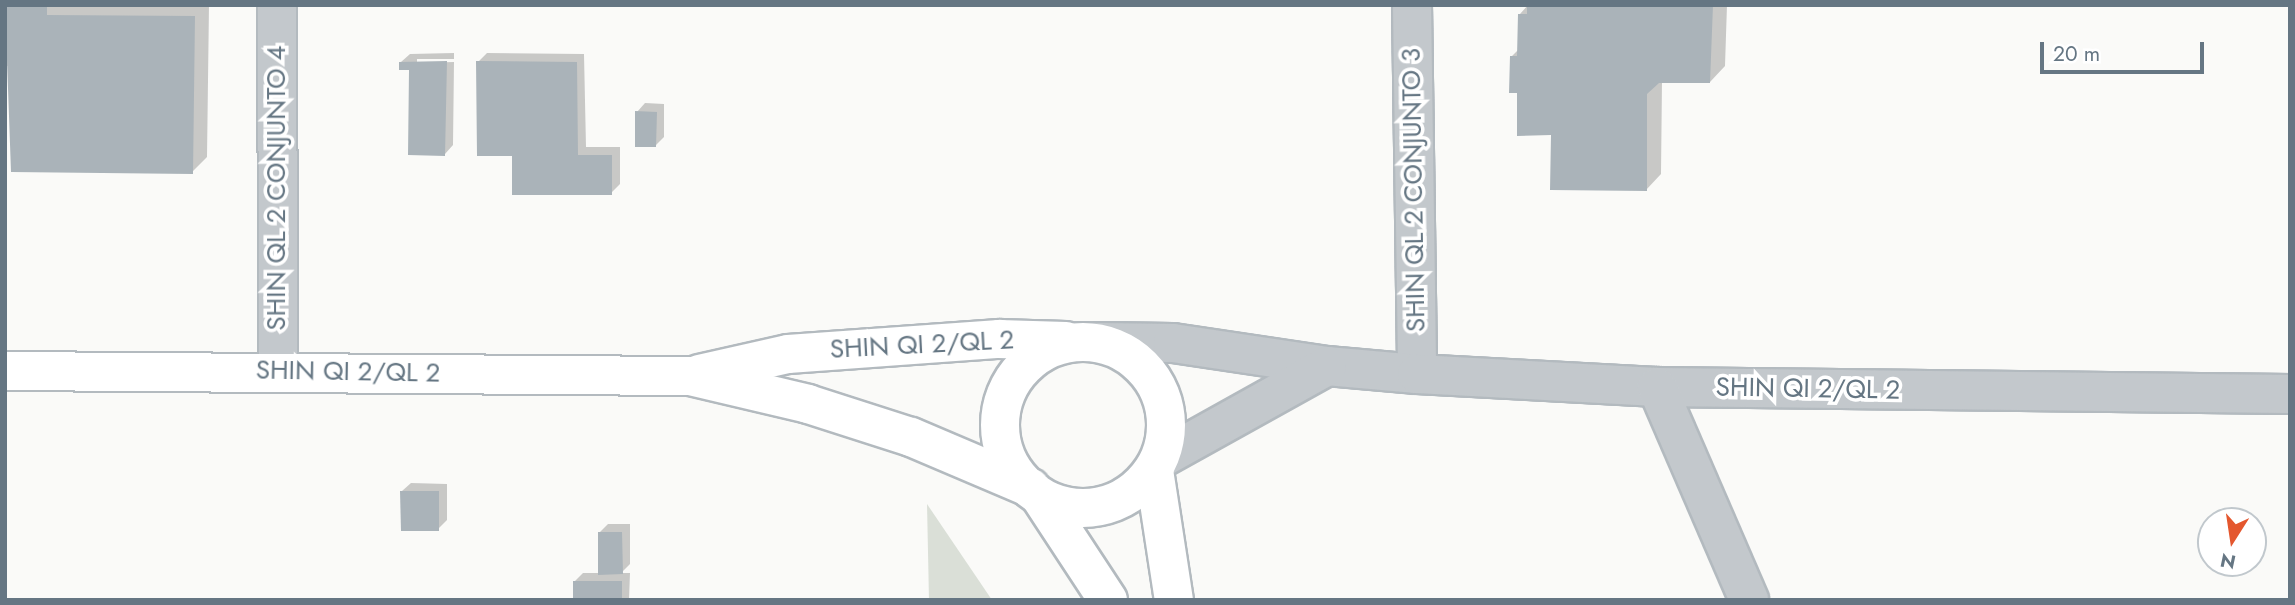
<!DOCTYPE html>
<html>
<head>
<meta charset="utf-8">
<style>
	body { margin:0 }
	#map { position:relative; width:2295px; height:605px; overflow:hidden; background:#fafaf8; font-family:Jost,sans-serif }
	div>[style] { position:absolute }
	[style*='--x'] { left:calc(var(--x)*1px); top:calc(var(--y)*1px); width:calc(var(--w)*1px); rotate:calc(var(--a)*1deg) }
	.green>* { inset:0; background:#dadfd7 }
	.shadow>* { inset:0; background:#0003 }
	.building>* { inset:0; background:#aab3b9 }
	.roads { filter:drop-shadow(2px 0 #b3babf) drop-shadow(-2px 0 #b3babf) drop-shadow(0 2px #b3babf) drop-shadow(0 -2px #b3babf) }
	.street>* { height:38px; margin:-19px; padding:0 19px; transform-origin:19px; border-radius:19px; background:#c3c8cc }
	.secondary>* { height:38px; margin:-19px; padding:0 19px; transform-origin:19px; border-radius:19px; background:#fff }
	.secondary>.ring { margin:-19px; padding:0; box-sizing:content-box; background:none; border:38px solid #fff; border-radius:50% }
	span { translate:-50% -50%; white-space:nowrap; text-align:center; line-height:1.15; -webkit-text-stroke:7px #fff; paint-order:stroke }
	.street-label { font-size:26px; color:#657683 }
	.frame { position:absolute; inset:0; border:7px solid #657683; pointer-events:none }
	.north { position:absolute; left:2197px; top:507px; width:70px; height:70px; box-sizing:border-box; background:#fff; border:2px solid #c1c8cd; border-radius:50%; rotate:192deg; font-size:19px; font-weight:700; line-height:28px; text-align:center; color:#657683 }
	.north::after { content:''; display:block; margin:auto; width:24px; height:32px; background:#e4572e; clip-path:polygon(50% 0,100% 100%,50% 72%,0 100%) }
	.scale { position:absolute; left:2040px; top:42px; width:164px; height:32px; box-sizing:border-box; border:4px solid #657683; border-top:0; padding-left:9px; font-size:21px; line-height:24px; white-space:nowrap; color:#657683; -webkit-text-stroke:5px #fff; paint-order:stroke }
</style>
</head>
<body>
<div id="map">
	<div class="green">
		<div style="clip-path:polygon(927px 504px,992px 600px,929px 600px)"></div>
	</div>
	<div class="shadow">
		<div style="clip-path:polygon(5px 5px,209px 5px,207px 157px,192px 172px,13px 66px,5px 66px)"></div>
		<div style="clip-path:polygon(1528px 5px,1727px 5px,1725px 66px,1710px 82px,1662px 81px,1661px 174px,1646px 190px,1553px 133px,1519px 91px,1512px 56px,1519px 49px,1520px 14px)"></div>
		<div style="clip-path:polygon(454px 53px,454px 59px,417px 59px,417px 63px,454px 62px,453px 145px,445px 154px,411px 69px,401px 62px,410px 54px)"></div>
		<div style="clip-path:polygon(487px 53px,584px 54px,586px 147px,620px 147px,620px 184px,611px 193px,513px 154px,478px 62px)"></div>
		<div style="clip-path:polygon(645px 103px,664px 104px,664px 137px,656px 145px,637px 112px)"></div>
		<div style="clip-path:polygon(411px 483px,447px 484px,447px 520px,438px 529px,402px 491px)"></div>
		<div style="clip-path:polygon(608px 524px,630px 524px,630px 564px,621px 573px,630px 573px,629px 600px,575px 600px,575px 581px,583px 573px,600px 573px,600px 532px)"></div>
	</div>
	<div class="building">
		<div style="clip-path:polygon(5px 5px,47px 5px,47px 15px,195px 16px,193px 174px,11px 172px)"></div>
		<div style="clip-path:polygon(1527px 5px,1713px 5px,1710px 83px,1659px 83px,1647px 94px,1647px 191px,1550px 190px,1551px 135px,1517px 136px,1517px 93px,1509px 93px,1510px 56px,1517px 56px,1518px 14px,1527px 14px)"></div>
		<div style="clip-path:polygon(447px 61px,445px 156px,408px 155px,409px 70px,399px 70px,399px 62px)"></div>
		<div style="clip-path:polygon(476px 61px,577px 62px,578px 155px,612px 155px,612px 195px,512px 195px,512px 156px,477px 156px)"></div>
		<div style="clip-path:polygon(635px 111px,657px 112px,656px 147px,635px 147px)"></div>
		<div style="clip-path:polygon(400px 491px,439px 491px,439px 531px,401px 531px)"></div>
		<div style="clip-path:polygon(598px 532px,622px 532px,623px 574px,598px 575px)"></div>
		<div style="clip-path:polygon(573px 581px,622px 581px,622px 600px,573px 600px)"></div>
	</div>
	<div class="roads">
		<div class="street">
			<div style="--x:277;--y:5;--w:366;--a:89.8"></div>
			<div style="--x:1412;--y:5;--w:369;--a:89.2"></div>
			<div style="--x:1098;--y:342;--w:75;--a:0.8"></div>
			<div style="--x:1173;--y:343;--w:156;--a:8.5"></div>
			<div style="--x:1327;--y:366;--w:90;--a:5.1"></div>
			<div style="--x:1417;--y:374;--w:240;--a:3.1"></div>
			<div style="--x:1657;--y:387;--w:633;--a:0.63"></div>
			<div style="--x:1657;--y:387;--w:232;--a:66.6"></div>
			<div style="--x:1160;--y:459;--w:191;--a:-29.1"></div>
		</div>
		<div class="secondary">
			<div class="ring" style="left:1000px;top:342px;width:128px;height:128px"></div>
			<div style="--x:5;--y:371;--w:685;--a:0.42"></div>
			<div style="--x:690;--y:376;--w:121;--a:13.3"></div>
			<div style="--x:808;--y:404;--w:108;--a:17.8"></div>
			<div style="--x:911;--y:437;--w:130;--a:23"></div>
			<div style="--x:699;--y:374;--w:91;--a:-12.7"></div>
			<div style="--x:788;--y:354;--w:212;--a:-4.1"></div>
			<div style="--x:999;--y:339;--w:67;--a:1.7"></div>
			<div style="--x:1154;--y:470;--w:132;--a:81.3"></div>
			<div style="--x:1041;--y:498;--w:122;--a:56.7"></div>
		</div>
	</div>
	<div class="street-label">
		<span style="left:277px;top:188px;rotate:-90deg">SHIN QL 2 CONJUNTO 4</span>
		<span style="left:1414px;top:190px;rotate:-91deg">SHIN QL 2 CONJUNTO 3</span>
		<span style="left:922px;top:345px;rotate:-3deg">SHIN QI 2/QL 2</span>
		<span style="left:348px;top:372px;rotate:1deg">SHIN QI 2/QL 2</span>
		<span style="left:1808px;top:389px;rotate:1deg">SHIN QI 2/QL 2</span>
	</div>
	<div class="frame"></div>
	<div class="north">N</div>
	<div class="scale">20 m</div>
</div>
</body>
</html>
